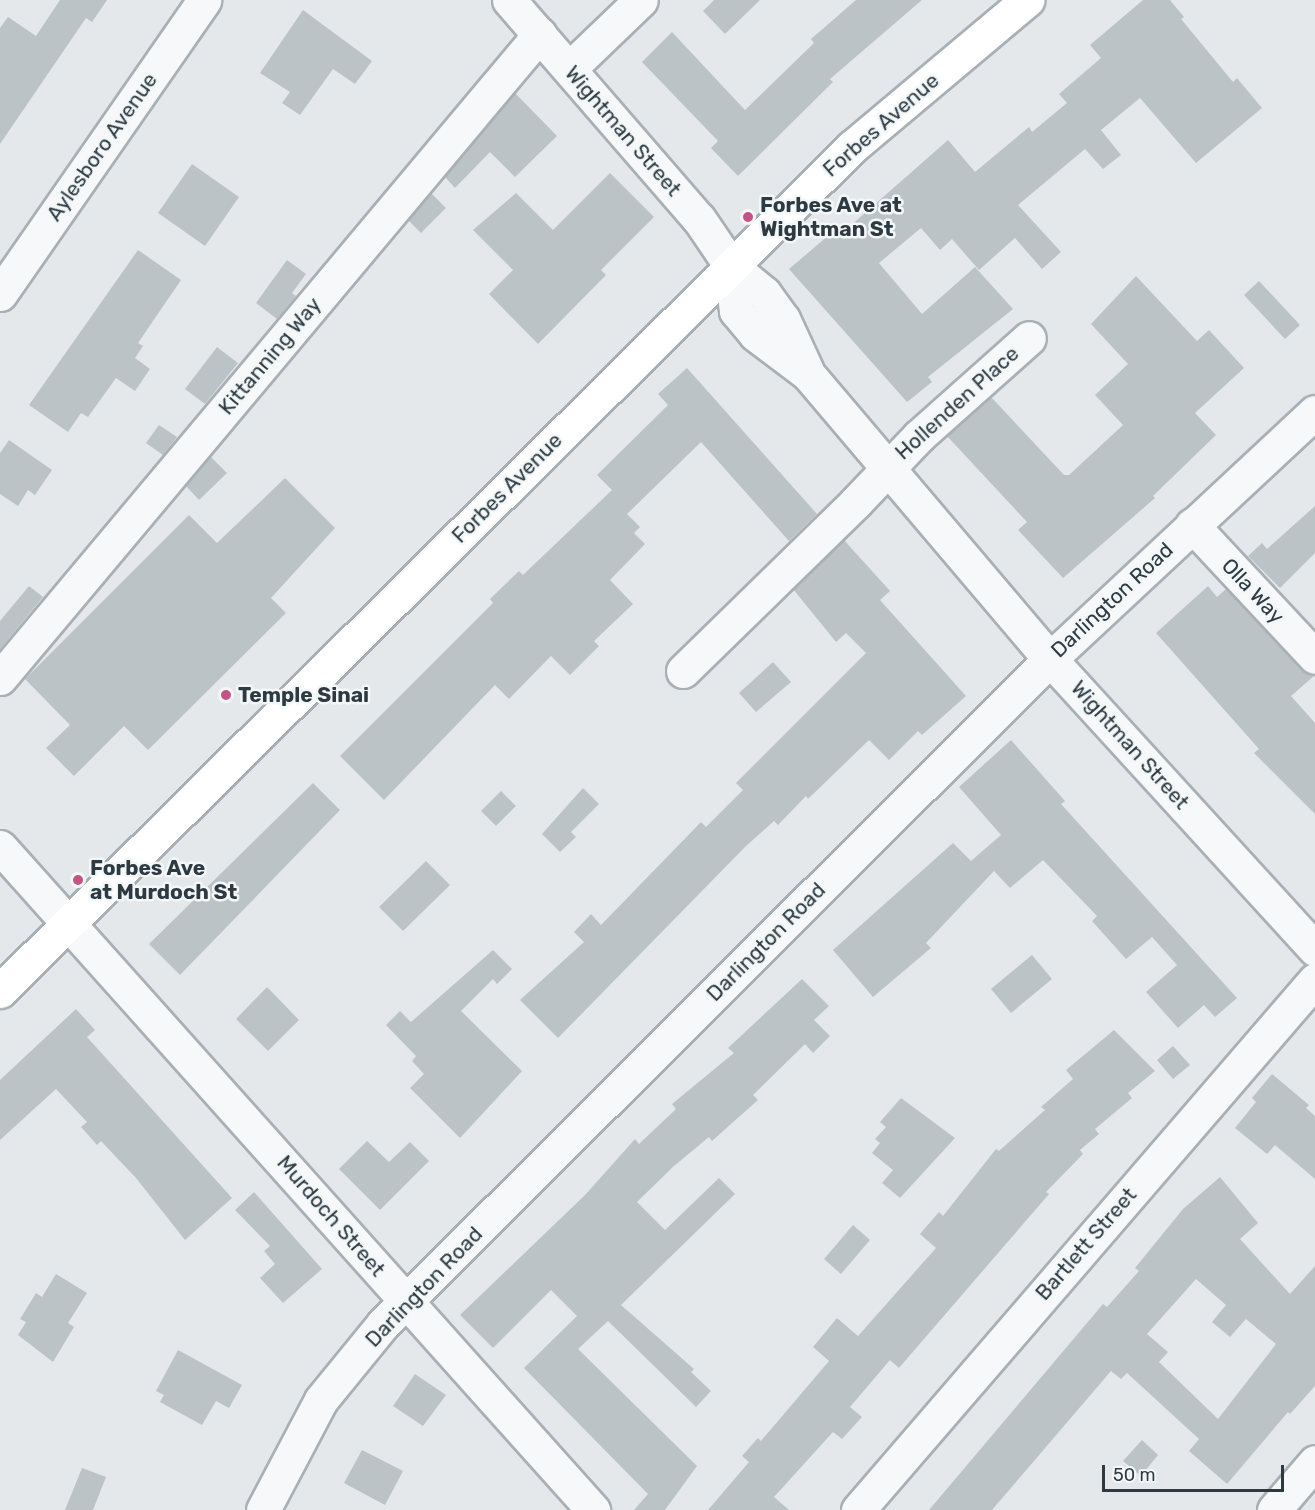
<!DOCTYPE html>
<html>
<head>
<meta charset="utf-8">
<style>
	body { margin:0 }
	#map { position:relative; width:1315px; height:1510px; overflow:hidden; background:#e4e8eb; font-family:Rubik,sans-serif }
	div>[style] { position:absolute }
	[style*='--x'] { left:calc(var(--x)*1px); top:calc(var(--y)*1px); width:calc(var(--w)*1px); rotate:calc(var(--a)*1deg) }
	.building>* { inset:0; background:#bbc3c7 }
	.roads { filter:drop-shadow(2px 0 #a9b0b5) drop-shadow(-2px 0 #a9b0b5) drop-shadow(0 2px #a9b0b5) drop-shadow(0 -2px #a9b0b5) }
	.minor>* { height:33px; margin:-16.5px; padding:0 16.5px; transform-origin:16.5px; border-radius:16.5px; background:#f6f8f9 }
	.major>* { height:33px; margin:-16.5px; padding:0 16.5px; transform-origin:16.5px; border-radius:16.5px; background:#fff }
	.dots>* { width:16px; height:16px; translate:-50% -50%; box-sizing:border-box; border:3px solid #f3f7f8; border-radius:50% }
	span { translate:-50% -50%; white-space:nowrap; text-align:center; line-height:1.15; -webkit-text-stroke:5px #f3f7f8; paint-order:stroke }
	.street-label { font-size:21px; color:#2d3a42 }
	.poi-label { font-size:21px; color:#2d3a42; font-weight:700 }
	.left { translate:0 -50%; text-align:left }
	.scale { position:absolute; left:1102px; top:1465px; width:182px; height:27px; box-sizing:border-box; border:3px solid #2d3a42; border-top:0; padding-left:8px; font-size:18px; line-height:21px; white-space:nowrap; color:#2d3a42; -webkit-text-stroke:4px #f3f7f8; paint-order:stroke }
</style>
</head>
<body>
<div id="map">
	<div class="building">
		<div style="clip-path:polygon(60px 0,107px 0,92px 22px,86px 18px,0 144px,0 28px,8px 17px,36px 36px)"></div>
		<div style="clip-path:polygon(714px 0,760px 0,725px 34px,703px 11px)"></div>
		<div style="clip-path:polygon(856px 0,922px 0,830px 79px,833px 82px,738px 176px,711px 148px,718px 141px,642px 62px,672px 32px,745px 110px,814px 43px,811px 39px)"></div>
		<div style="clip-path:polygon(1143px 0,1170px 0,1184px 17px,1181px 19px,1233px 82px,1237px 78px,1262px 108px,1196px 163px,1140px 98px,1101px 130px,1121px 155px,1103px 169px,1085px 149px,1018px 205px,1061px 252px,1042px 269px,1015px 238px,979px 270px,952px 239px,940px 250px,921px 228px,879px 263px,922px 314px,975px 267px,1013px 309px,928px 377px,932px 382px,907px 402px,789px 269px,836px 229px,840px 235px,948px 140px,975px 172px,1029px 127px,1032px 132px,1067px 103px,1059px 94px,1101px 58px,1090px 45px)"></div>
		<div style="clip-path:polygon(303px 10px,372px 61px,355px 84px,333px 69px,300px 115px,282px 103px,290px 92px,260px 73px)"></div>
		<div style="clip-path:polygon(515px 93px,557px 136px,515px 177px,490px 152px,455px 188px,445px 177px)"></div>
		<div style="clip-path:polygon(192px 164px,239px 197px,205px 246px,158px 213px)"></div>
		<div style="clip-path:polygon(610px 173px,654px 217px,601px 270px,606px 275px,538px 344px,489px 294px,513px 270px,473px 230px,516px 193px,553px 230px)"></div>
		<div style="clip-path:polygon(431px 193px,446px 208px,421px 233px,408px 220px)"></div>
		<div style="clip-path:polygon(138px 250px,181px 280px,138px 343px,143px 346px,135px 358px,150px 369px,135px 391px,116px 378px,88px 417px,81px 413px,68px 432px,29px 405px)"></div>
		<div style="clip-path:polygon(287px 260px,306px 274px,292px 293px,296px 296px,277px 319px,256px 303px)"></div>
		<div style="clip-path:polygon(1136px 276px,1197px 341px,1209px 330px,1244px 368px,1195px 413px,1216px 435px,1153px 496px,1155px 498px,1063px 578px,1018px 530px,1027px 522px,947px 436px,991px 397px,1064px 475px,1069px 475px,1123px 425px,1095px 395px,1128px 364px,1091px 324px)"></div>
		<div style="clip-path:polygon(1259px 281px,1300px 325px,1285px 339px,1244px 295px)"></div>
		<div style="clip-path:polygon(217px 347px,238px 363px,205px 404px,185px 389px)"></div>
		<div style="clip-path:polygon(687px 368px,817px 514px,789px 541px,701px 442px,627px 514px,640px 527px,634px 533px,645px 544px,610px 580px,633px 604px,594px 641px,599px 646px,570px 675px,551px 656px,509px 699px,495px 685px,384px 800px,340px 756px,493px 603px,490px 599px,519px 571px,523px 575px,612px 490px,597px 475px,668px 405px,658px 394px)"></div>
		<div style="clip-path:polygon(159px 425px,177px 437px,163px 455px,146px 443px)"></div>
		<div style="clip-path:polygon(9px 440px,52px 470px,35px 495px,28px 490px,18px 506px,0 494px,0 453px)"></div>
		<div style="clip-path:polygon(210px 456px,227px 473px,199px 500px,186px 486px)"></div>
		<div style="clip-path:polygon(285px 478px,335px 528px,271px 598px,286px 613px,148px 750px,124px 726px,74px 776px,46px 748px,70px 725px,25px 679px,189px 515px,217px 543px)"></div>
		<div style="clip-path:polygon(1315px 506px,1315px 553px,1280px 588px,1248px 556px,1262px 543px,1267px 549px)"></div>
		<div style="clip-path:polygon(844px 540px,890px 591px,880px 600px,966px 696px,922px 735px,918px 731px,889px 760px,869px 740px,808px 799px,806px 796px,778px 825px,774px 821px,745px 847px,558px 1038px,520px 1000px,584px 942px,574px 932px,591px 914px,601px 925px,701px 822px,706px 827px,743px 790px,736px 783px,866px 653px,846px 633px,836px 642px,793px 589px)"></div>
		<div style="clip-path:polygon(29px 586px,43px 597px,0 649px,0 621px)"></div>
		<div style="clip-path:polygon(1208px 586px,1217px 597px,1226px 589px,1301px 670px,1314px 676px,1291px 696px,1315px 723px,1315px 814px,1254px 753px,1259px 749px,1156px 633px)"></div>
		<div style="clip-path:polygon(773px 662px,791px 682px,756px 712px,739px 693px)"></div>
		<div style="clip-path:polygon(1011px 740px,1065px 801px,1061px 804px,1237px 998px,1215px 1017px,1204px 1005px,1178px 1028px,1146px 992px,1177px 965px,1152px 937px,1126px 959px,1092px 921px,1097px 916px,1043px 860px,1010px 888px,994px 871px,926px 943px,931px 948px,873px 997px,833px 950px,953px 843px,971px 861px,1001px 835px,959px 787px)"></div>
		<div style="clip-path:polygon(313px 783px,340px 810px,180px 975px,149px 944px)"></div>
		<div style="clip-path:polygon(583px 788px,599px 804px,571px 832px,576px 837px,560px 852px,542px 834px)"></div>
		<div style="clip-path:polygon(501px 791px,516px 806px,496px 826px,481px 811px)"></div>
		<div style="clip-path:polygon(426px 861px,450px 885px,403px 931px,379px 907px)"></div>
		<div style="clip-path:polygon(493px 950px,512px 969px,497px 984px,493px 979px,461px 1011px,522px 1071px,460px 1138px,410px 1088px,424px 1074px,412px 1061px,416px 1056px,386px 1025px,400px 1011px,411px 1022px)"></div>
		<div style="clip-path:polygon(1032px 955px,1052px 979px,1011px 1013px,991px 989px)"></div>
		<div style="clip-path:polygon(802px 979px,829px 1006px,814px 1020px,830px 1036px,813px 1053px,805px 1044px,753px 1095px,758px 1100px,712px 1141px,709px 1137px,674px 1166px,637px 1202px,665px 1230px,719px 1178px,735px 1194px,621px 1305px,694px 1369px,691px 1372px,711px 1391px,696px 1407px,608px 1321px,578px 1349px,697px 1466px,665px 1510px,634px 1510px,648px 1494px,524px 1368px,577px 1316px,551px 1290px,493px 1348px,460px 1315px,585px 1195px,635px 1139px,639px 1144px,676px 1109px,672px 1104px,734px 1053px,728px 1048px)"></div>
		<div style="clip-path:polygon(267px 987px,299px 1020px,268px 1051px,236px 1019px)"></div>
		<div style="clip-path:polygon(76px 1009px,95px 1030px,87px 1037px,232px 1198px,185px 1240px,136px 1178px,101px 1141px,97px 1145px,81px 1127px,87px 1122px,56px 1089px,0 1140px,0 1080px)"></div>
		<div style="clip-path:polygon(1114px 1030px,1155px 1071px,1128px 1093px,1132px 1098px,1095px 1129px,1099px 1134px,1080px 1150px,1083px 1154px,1046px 1192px,1049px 1194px,899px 1368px,890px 1360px,850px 1407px,862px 1417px,842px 1439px,833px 1432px,774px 1497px,789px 1510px,708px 1510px,749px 1462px,742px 1456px,758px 1438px,761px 1441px,829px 1361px,813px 1347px,837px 1318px,858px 1336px,936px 1248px,920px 1234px,939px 1212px,943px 1216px,996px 1149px,999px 1151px,1045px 1110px,1041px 1107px,1073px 1079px,1066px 1070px)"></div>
		<div style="clip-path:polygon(1173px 1046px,1190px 1065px,1173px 1079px,1157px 1060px)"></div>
		<div style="clip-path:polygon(1272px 1074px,1309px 1105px,1306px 1108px,1315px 1116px,1315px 1179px,1275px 1145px,1267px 1154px,1235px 1128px,1256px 1102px,1252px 1098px)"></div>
		<div style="clip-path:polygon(901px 1098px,955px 1138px,900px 1198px,882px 1183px,893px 1170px,872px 1153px,880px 1143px,875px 1139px,886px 1127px,880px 1122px)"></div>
		<div style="clip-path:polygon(367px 1141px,389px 1162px,410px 1142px,429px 1161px,380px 1210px,339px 1169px)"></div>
		<div style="clip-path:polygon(evenodd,1220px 1177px,1258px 1223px,1240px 1239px,1290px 1294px,1315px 1266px,1315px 1386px,1290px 1414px,1288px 1412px,1227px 1484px,1189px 1451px,1199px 1439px,1127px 1373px,1121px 1379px,1111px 1371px,992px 1510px,929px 1510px,1103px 1304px,1107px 1307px,1139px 1271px,1135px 1268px,1183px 1209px,1220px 1177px,1196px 1279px,1226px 1305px,1212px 1322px,1230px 1337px,1246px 1319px,1276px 1344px,1218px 1419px,1159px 1362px,1168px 1352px,1147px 1334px,1196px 1279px)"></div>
		<div style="clip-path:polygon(254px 1192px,322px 1269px,283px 1303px,260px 1278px,275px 1264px,264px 1251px,270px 1246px,235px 1210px)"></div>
		<div style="clip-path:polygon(853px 1225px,870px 1240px,841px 1274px,824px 1259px)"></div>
		<div style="clip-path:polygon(56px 1274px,87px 1293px,68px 1323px,74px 1327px,53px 1362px,18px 1335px,26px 1322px,20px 1319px,36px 1293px,42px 1297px)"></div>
		<div style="clip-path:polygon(178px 1350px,242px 1385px,229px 1408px,216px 1401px,202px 1425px,160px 1402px,164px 1395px,156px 1391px)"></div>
		<div style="clip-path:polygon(415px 1374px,446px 1395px,423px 1426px,393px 1406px)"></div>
		<div style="clip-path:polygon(1142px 1440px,1158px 1455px,1141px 1476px,1123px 1461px)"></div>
		<div style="clip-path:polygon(362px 1450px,403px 1471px,385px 1505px,344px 1483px)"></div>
		<div style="clip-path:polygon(82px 1468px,106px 1477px,93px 1510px,65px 1510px)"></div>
	</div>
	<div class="roads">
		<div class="minor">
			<div style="--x:509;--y:0;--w:290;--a:49.1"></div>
			<div style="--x:699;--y:219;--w:57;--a:55.8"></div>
			<div style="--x:731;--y:266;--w:43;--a:39.3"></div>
			<div style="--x:764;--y:293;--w:32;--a:54"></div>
			<div style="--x:783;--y:319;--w:57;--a:65.2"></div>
			<div style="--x:570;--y:68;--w:98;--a:-43.8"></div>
			<div style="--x:731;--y:266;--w:45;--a:83.7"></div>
			<div style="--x:736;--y:311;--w:30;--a:50"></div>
			<div style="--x:755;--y:334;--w:66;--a:37"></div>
			<div style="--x:808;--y:374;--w:374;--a:49.7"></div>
			<div style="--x:1050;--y:659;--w:393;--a:47.6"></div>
			<div style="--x:0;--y:294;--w:358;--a:-55.2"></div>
			<div style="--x:1192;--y:525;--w:180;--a:47"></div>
			<div style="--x:683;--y:671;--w:242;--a:-44.3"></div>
			<div style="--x:856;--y:502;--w:91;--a:-46.3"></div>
			<div style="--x:919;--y:436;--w:147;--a:-41.7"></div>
			<div style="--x:0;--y:678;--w:840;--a:-50.02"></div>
			<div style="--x:0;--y:847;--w:890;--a:48.19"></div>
			<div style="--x:263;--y:1510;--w:124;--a:-62.2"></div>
			<div style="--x:321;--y:1400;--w:98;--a:-50.8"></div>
			<div style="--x:383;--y:1324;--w:942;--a:-44.91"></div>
			<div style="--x:1050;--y:659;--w:362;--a:-43"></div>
			<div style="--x:858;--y:1510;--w:700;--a:-49.23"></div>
			<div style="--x:1274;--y:1510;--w:63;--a:-49.5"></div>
		</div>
		<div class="major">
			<div style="--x:0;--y:991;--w:1199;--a:-44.73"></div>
			<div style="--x:852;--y:147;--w:229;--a:-40"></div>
		</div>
	</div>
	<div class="dots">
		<div style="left:748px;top:217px;background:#c45486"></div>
		<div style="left:226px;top:695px;background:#c45486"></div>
		<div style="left:78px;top:880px;background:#c45486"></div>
	</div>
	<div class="street-label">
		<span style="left:881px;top:125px;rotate:-41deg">Forbes Avenue</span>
		<span style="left:623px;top:131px;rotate:49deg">Wightman Street</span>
		<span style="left:102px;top:147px;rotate:-55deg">Aylesboro Avenue</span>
		<span style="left:270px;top:356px;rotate:-50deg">Kittanning Way</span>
		<span style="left:957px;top:403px;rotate:-42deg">Hollenden Place</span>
		<span style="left:507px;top:488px;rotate:-45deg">Forbes Avenue</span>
		<span style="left:1253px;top:591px;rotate:47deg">Olla Way</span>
		<span style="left:1112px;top:600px;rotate:-43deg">Darlington Road</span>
		<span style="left:1130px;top:745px;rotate:48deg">Wightman Street</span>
		<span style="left:766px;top:942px;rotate:-45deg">Darlington Road</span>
		<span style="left:331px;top:1216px;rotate:49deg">Murdoch Street</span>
		<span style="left:1086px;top:1244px;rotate:-49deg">Bartlett Street</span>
		<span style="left:424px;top:1287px;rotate:-46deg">Darlington Road</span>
	</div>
	<div class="poi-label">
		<span class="left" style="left:760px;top:217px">Forbes Ave at<br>Wightman St</span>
		<span class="left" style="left:238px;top:695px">Temple Sinai</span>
		<span class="left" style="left:90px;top:880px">Forbes Ave<br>at Murdoch St</span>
	</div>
	<div class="scale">50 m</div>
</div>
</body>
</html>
